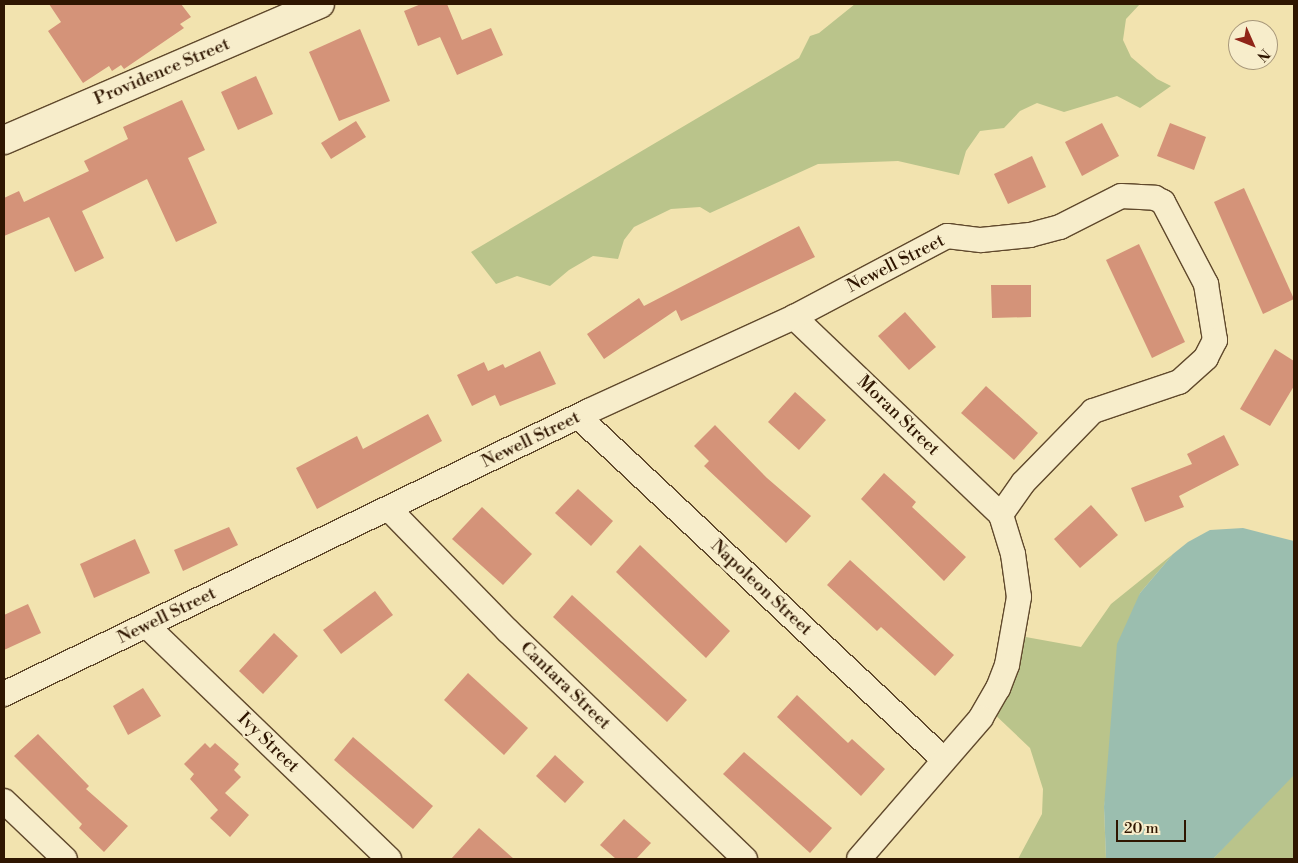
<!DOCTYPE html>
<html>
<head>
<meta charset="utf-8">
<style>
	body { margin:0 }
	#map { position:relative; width:1298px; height:863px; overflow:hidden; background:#f2e3af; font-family:"Libre Bodoni",serif }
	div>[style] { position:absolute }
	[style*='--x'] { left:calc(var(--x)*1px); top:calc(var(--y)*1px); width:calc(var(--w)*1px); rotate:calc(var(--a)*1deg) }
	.green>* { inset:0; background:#bac48b }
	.water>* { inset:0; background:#9bbeaf }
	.building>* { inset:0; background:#d49379 }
	.roads { filter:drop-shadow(1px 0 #60492c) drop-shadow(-1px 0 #60492c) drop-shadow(0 1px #60492c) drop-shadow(0 -1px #60492c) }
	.street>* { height:24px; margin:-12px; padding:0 12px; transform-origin:12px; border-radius:12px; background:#f7edcb }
	.secondary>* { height:28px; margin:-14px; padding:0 14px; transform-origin:14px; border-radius:14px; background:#f7edcb }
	span { translate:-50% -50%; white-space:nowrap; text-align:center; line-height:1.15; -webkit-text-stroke:5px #f7edcb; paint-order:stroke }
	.street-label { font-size:18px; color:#2f1601 }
	.frame { position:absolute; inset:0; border:5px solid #2f1601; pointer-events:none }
	.north { position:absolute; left:1228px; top:20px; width:50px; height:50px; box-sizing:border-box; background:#f7edcb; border:1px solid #a7977a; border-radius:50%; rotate:134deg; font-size:14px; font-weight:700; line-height:20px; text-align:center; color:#2f1601 }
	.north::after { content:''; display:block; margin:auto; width:18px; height:22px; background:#8f2418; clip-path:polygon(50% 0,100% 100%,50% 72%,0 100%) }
	.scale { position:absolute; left:1116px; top:820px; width:70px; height:22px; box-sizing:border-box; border:2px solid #2f1601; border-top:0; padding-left:6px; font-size:15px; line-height:18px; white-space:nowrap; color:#2f1601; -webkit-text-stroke:4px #f7edcb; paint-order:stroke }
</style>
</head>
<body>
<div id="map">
	<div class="green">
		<div style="clip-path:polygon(855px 4px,1140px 4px,1126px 19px,1123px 40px,1131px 57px,1157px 79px,1171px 86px,1140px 108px,1117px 96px,1064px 112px,1037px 103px,1020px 111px,1004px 128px,980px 131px,966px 151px,959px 175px,898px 161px,818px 164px,710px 213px,700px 207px,671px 209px,634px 227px,624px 240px,618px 259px,593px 256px,569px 270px,550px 286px,517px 276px,496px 284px,471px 252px,799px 58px,810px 36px,819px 33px)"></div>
		<div style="clip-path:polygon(1173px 554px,1140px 593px,1104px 807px,1106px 859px,1018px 859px,1042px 814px,1043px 789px,1030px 748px,990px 710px,1015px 635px,1081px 647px,1111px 604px)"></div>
		<div style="clip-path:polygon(1294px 775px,1294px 859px,1213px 859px,1285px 780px)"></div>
	</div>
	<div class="water">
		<div style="clip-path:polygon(1243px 528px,1294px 541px,1294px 775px,1213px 859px,1106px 859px,1104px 807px,1117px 644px,1140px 593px,1173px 554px,1188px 542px,1210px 530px)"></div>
	</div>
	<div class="building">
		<div style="clip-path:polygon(49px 4px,181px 4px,191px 17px,180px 24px,184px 28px,124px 69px,121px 65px,112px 71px,109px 66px,83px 83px,48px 31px,61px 22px)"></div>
		<div style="clip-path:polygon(421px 4px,447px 4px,462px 40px,491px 28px,503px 55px,457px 75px,440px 37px,418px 46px,404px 11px)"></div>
		<div style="clip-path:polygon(360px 29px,390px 101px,339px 121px,309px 52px)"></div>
		<div style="clip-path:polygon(256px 76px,273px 114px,238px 130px,221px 92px)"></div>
		<div style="clip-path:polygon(182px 100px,205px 150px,188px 158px,217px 223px,176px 242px,147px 179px,82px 211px,104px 258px,75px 272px,49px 217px,4px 236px,4px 198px,19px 191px,24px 202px,89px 171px,84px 161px,128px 139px,123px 127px)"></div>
		<div style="clip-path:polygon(356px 121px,366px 137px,331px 159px,321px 143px)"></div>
		<div style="clip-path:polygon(1102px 123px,1119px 156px,1082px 176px,1065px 142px)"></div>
		<div style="clip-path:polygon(1170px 123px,1206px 137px,1194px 170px,1157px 156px)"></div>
		<div style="clip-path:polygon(1032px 156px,1046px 187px,1008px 204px,994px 174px)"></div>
		<div style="clip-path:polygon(1244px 188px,1294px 299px,1263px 314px,1214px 202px)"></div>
		<div style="clip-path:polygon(799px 226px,815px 257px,681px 321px,676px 310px,604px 359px,587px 334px,639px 298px,644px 306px)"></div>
		<div style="clip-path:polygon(1139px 244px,1185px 342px,1152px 358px,1106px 260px)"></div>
		<div style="clip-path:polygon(991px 285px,1031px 285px,1031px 317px,992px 318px)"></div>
		<div style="clip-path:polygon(905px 312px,936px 347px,909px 370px,878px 336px)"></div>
		<div style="clip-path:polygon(1275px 349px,1294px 361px,1294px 386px,1270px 426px,1240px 409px)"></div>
		<div style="clip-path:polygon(540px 351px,556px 384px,500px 406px,495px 395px,472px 406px,457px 375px,484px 362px,488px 371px,503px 364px,505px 368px)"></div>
		<div style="clip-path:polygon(986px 386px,1038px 433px,1014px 460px,961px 413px)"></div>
		<div style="clip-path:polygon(795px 392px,826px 420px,799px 450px,768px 422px)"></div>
		<div style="clip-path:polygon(428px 414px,442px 441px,317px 509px,296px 468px,357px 436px,363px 449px)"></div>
		<div style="clip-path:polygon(715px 425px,767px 478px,811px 516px,786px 543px,704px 466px,709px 461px,694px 446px)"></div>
		<div style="clip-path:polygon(1224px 435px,1239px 465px,1179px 496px,1184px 507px,1145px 522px,1131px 488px,1192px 464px,1187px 454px)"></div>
		<div style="clip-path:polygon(884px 473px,916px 502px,912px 507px,966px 557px,944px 581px,861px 499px)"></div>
		<div style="clip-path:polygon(578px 489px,613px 521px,591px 546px,555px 513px)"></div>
		<div style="clip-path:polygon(1091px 505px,1118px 535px,1080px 568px,1054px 539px)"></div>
		<div style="clip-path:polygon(482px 507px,532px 554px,503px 585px,452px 539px)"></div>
		<div style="clip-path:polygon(229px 527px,238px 545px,183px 571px,174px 550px)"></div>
		<div style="clip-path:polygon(135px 539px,150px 573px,94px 598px,80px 564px)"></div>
		<div style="clip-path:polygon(640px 545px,730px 631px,706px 658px,616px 572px)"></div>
		<div style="clip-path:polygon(850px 560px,954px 655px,935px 676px,881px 627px,877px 631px,827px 585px)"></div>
		<div style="clip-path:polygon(375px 591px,393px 615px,341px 654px,323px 630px)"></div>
		<div style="clip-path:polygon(572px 595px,687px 700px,667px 722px,553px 617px)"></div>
		<div style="clip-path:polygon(28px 604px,41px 633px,4px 650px,4px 615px)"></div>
		<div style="clip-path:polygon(274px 633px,298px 656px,263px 694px,239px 671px)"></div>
		<div style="clip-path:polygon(468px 673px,528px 728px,504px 755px,444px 700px)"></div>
		<div style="clip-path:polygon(143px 688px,161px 716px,128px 735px,113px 706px)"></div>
		<div style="clip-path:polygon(797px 695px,848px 743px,852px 739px,885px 769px,861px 796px,777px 717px)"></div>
		<div style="clip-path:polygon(38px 734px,89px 786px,86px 789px,128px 826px,104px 852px,79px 828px,82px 824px,14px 756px)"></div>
		<div style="clip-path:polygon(353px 737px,433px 806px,413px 829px,334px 760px)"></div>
		<div style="clip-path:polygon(205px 743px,210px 748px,215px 743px,239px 764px,234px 770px,241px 777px,225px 793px,249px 815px,230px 837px,210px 818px,218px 810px,190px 779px,194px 774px,184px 764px)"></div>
		<div style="clip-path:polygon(744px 752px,832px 828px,810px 853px,723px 774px)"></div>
		<div style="clip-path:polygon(555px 755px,584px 782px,565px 803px,536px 776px)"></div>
		<div style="clip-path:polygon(624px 819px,651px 843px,636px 859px,616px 859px,600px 845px)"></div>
		<div style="clip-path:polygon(479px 828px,514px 859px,451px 859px)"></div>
	</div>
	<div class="roads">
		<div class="street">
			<div style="--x:794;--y:317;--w:286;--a:43.7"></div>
			<div style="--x:579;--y:417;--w:499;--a:43.2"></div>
			<div style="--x:389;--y:509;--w:170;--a:45.7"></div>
			<div style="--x:508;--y:631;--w:329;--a:43.9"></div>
			<div style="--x:147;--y:626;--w:336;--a:43.9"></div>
			<div style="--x:4;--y:694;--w:650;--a:-25.82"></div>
			<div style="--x:589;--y:411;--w:226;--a:-24.6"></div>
			<div style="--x:794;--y:317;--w:173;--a:-27.9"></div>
			<div style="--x:947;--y:236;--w:34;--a:7"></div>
			<div style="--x:981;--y:240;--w:49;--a:-5.8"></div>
			<div style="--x:1030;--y:235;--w:31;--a:-15"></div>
			<div style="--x:1060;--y:227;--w:68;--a:-26.9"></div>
			<div style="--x:1121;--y:196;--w:34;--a:3"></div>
			<div style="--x:1155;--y:198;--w:9;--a:27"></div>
			<div style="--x:1163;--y:202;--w:93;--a:62.3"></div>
			<div style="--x:1206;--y:284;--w:57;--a:80.9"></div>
			<div style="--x:1215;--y:340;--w:20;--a:117"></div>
			<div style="--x:1206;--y:358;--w:36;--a:138"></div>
			<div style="--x:1179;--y:382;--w:91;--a:161.4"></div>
			<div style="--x:1093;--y:411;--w:100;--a:134.2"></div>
			<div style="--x:1023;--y:483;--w:39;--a:125"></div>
			<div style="--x:1001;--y:515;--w:41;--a:72.9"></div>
			<div style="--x:1013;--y:554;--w:43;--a:82.1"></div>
			<div style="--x:1019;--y:597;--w:69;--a:100"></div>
			<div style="--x:1007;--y:665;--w:25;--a:111"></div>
			<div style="--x:998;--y:688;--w:34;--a:120"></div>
			<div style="--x:981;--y:718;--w:186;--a:130.9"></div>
			<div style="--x:4;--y:801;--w:84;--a:43.6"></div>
		</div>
		<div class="secondary">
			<div style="--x:4;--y:140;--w:344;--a:-23.3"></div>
		</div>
	</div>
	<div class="street-label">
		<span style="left:162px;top:72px;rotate:-23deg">Providence Street</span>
		<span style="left:896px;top:264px;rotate:-27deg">Newell Street</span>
		<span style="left:898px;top:416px;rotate:44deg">Moran Street</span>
		<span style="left:531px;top:440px;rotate:-26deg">Newell Street</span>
		<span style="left:761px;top:588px;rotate:43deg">Napoleon Street</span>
		<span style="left:167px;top:616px;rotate:-26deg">Newell Street</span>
		<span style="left:565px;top:686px;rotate:44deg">Cantara Street</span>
		<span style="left:268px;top:743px;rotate:44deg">Ivy Street</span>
	</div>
	<div class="frame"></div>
	<div class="north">N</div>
	<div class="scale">20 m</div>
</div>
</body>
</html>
